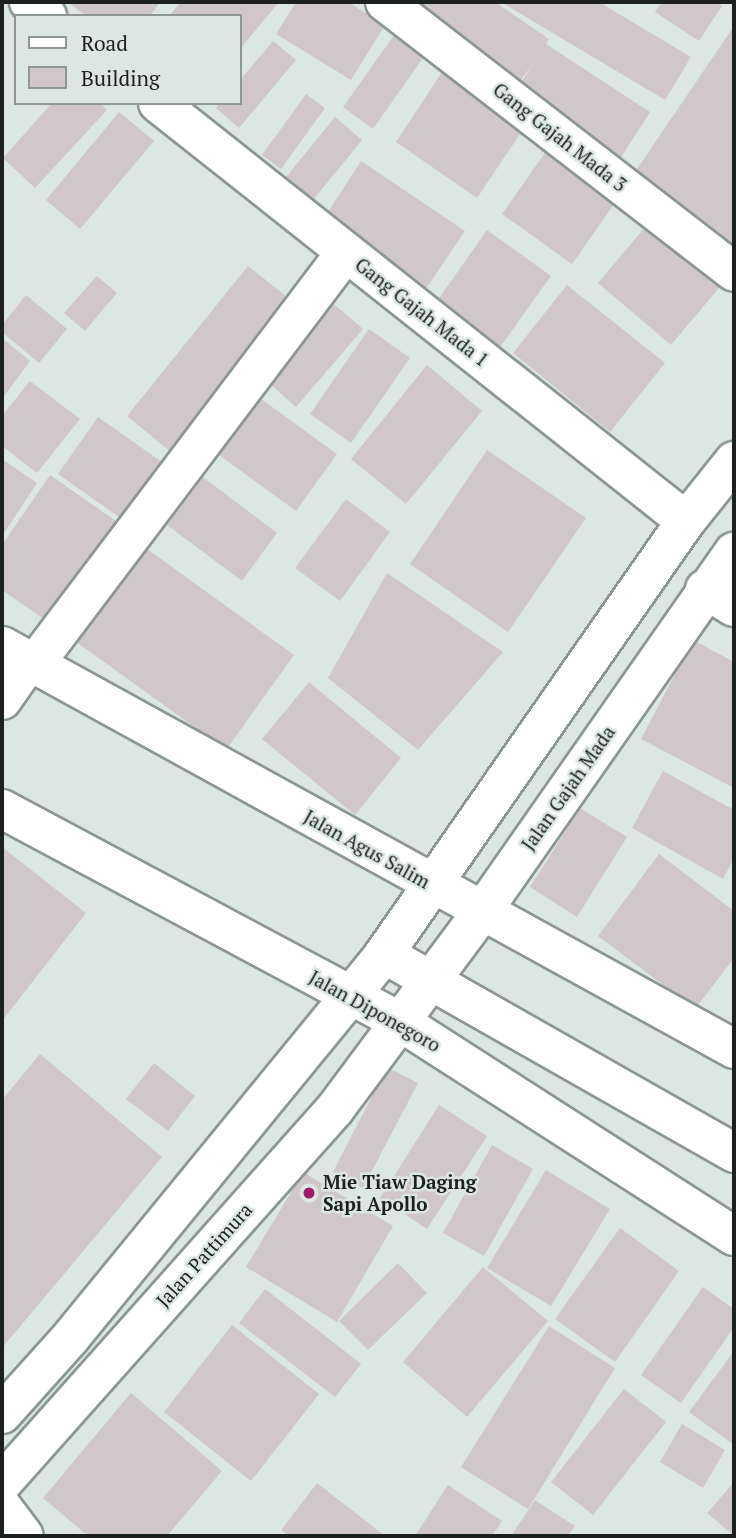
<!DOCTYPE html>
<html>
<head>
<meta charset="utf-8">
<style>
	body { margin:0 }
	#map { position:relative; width:736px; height:1538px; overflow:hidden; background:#dce6e3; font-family:"PT Serif",serif }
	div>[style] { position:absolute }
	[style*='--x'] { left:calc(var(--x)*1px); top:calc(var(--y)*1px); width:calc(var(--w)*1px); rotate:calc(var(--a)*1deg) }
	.building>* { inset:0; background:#d0c7cb }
	.roads { filter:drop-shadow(2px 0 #8c9693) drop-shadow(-2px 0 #8c9693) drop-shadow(0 2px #8c9693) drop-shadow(0 -2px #8c9693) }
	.minor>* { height:38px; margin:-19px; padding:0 19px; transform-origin:19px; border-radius:19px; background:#fff }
	.tertiary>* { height:38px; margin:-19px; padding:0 19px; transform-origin:19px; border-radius:19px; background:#fff }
	.dots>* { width:19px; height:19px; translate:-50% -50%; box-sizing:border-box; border:4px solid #dce6e3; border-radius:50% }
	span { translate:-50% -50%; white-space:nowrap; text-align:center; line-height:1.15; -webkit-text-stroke:5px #dce6e3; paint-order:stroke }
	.street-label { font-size:19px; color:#1c201f }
	.poi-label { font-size:19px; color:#1c201f; font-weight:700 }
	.left { translate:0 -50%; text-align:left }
	.frame { position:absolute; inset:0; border:4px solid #1c201f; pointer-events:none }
	.legend { position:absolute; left:14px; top:14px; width:228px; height:91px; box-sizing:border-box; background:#dce6e3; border:2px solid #8f9795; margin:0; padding:9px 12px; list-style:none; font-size:21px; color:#1c201f }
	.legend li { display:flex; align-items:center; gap:14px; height:35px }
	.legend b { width:35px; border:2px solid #8f9795 }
</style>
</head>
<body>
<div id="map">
	<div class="building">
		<div style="clip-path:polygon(68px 2px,160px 2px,150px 16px,86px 16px)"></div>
		<div style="clip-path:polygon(181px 2px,279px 2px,240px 49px,240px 16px,169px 16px)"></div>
		<div style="clip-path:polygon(296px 2px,348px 2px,385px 25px,351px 80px,276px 34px)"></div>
		<div style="clip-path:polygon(415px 2px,495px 2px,549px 39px,546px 44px,650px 112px,620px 159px,515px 92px,535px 61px,518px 84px)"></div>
		<div style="clip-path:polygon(501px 2px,599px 2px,691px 57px,665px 100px)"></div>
		<div style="clip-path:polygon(662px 2px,715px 2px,722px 6px,699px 41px,655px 12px)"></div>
		<div style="clip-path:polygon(734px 26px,734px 251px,633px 175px)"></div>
		<div style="clip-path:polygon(395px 34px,425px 55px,373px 129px,343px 107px)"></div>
		<div style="clip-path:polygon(273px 41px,296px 60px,239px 128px,216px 108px,220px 103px,240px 103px,240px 80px)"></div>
		<div style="clip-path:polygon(442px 72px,524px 128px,477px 198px,396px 142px)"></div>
		<div style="clip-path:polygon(306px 94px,325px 108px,281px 169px,262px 155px)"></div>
		<div style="clip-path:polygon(52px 103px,100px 103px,107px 110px,35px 188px,3px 158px)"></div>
		<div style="clip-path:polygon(119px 112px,154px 141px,80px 229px,46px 200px)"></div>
		<div style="clip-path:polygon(335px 117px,362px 140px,313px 200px,286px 177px)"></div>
		<div style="clip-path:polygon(547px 150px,617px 200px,572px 264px,502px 214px)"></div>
		<div style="clip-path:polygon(361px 161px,465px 231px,425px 290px,322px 221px)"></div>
		<div style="clip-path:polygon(651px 220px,724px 282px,671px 345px,598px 283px)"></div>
		<div style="clip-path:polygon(487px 230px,551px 276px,498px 350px,435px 304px)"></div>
		<div style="clip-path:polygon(248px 266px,292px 301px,171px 452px,127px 416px)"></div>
		<div style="clip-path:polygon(97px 276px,117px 293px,85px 331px,64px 313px)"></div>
		<div style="clip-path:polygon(567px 285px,665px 363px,610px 432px,513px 353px)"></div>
		<div style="clip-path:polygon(26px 295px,67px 329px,39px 363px,2px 332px,2px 325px)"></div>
		<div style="clip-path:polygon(329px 300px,363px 329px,296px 407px,263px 378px)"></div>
		<div style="clip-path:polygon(369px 329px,410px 358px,351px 443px,310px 414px)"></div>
		<div style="clip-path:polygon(2px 338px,30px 361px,2px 399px)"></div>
		<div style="clip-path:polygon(427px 365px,482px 411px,406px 504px,351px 459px)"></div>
		<div style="clip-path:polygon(30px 381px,80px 419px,37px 473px,2px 446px,2px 416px)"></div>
		<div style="clip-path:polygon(253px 393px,337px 454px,296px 511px,212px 450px)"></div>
		<div style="clip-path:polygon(98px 417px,169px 467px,129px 524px,58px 474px)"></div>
		<div style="clip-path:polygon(487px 450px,586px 518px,508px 632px,410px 564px)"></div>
		<div style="clip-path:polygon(2px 459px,37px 483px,2px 536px)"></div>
		<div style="clip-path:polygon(50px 475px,123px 526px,54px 626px,2px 590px,2px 545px)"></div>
		<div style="clip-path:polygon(203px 477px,277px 533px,242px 581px,167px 525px)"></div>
		<div style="clip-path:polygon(346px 499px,390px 532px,340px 601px,295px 568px)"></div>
		<div style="clip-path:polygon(143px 546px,294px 655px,226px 750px,75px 641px)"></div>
		<div style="clip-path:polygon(387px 573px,503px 652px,418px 750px,328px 678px)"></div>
		<div style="clip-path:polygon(693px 640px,734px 662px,734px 788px,641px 739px)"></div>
		<div style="clip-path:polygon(309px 682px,401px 758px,355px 815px,262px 739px)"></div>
		<div style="clip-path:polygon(663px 771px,734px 810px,734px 858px,723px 879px,632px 828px)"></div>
		<div style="clip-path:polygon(580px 808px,627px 837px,577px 917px,530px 887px)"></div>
		<div style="clip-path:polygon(2px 847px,86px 913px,2px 1021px)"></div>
		<div style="clip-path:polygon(659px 854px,734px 911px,734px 958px,695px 1009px,598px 936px)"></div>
		<div style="clip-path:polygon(40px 1054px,162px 1157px,2px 1348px,2px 1100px)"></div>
		<div style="clip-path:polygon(154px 1063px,195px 1096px,168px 1131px,126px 1099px)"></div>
		<div style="clip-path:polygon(387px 1067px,418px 1083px,363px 1188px,333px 1172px)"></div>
		<div style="clip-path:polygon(439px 1105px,487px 1136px,427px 1229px,380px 1198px)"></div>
		<div style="clip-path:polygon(492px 1145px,533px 1169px,484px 1256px,443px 1233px)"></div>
		<div style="clip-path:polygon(546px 1170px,610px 1209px,551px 1306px,487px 1268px)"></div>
		<div style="clip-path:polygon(303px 1172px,393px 1226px,337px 1322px,246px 1267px)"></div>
		<div style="clip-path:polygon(620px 1228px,679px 1271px,615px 1362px,555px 1319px)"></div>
		<div style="clip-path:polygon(398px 1263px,427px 1293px,368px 1350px,339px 1321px)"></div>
		<div style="clip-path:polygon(483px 1267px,548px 1321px,467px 1417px,403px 1362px)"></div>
		<div style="clip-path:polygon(703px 1287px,734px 1309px,734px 1327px,681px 1403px,641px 1375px)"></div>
		<div style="clip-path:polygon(265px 1289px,361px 1364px,335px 1397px,239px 1323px)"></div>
		<div style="clip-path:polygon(232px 1325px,319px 1394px,251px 1481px,164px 1412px)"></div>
		<div style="clip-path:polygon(549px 1326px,615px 1368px,528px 1509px,461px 1467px)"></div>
		<div style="clip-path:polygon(734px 1351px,734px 1445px,689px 1412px)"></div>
		<div style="clip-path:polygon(624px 1389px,666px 1422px,593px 1515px,551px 1482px)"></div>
		<div style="clip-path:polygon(131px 1393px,222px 1471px,167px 1536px,88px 1536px,43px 1498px)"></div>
		<div style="clip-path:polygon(682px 1424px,725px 1450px,703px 1488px,660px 1462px)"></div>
		<div style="clip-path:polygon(734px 1482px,734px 1536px,707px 1513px)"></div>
		<div style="clip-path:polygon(317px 1483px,385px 1536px,289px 1536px,281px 1530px)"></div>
		<div style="clip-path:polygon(448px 1485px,502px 1521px,492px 1536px,415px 1536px)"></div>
		<div style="clip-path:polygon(535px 1500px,575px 1526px,568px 1536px,511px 1536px)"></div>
	</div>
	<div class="roads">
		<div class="minor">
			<div style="--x:29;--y:2;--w:23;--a:38"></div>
			<div style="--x:385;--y:2;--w:441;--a:37.7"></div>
			<div style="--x:158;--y:103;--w:673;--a:38.37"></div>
			<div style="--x:705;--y:589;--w:34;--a:32"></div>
			<div style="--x:33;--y:666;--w:519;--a:-52.91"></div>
			<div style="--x:2;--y:1507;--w:36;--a:53"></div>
		</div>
		<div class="tertiary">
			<div style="--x:2;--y:646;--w:836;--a:28.83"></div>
			<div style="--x:2;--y:700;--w:35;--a:-55"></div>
			<div style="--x:22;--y:671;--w:12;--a:-24"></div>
			<div style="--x:2;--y:809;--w:450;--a:28.1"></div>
			<div style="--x:399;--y:1021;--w:398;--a:32.7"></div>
			<div style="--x:384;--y:954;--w:403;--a:29.6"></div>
			<div style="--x:2;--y:1414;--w:103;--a:-48.1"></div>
			<div style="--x:71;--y:1337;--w:495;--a:-50.7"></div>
			<div style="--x:384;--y:954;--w:528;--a:-55.11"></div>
			<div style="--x:686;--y:521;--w:77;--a:-51.3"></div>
			<div style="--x:2;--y:1483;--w:501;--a:-48.32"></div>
			<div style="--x:335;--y:1109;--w:244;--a:-53.3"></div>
			<div style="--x:481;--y:913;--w:441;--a:-55"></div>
		</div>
	</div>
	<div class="dots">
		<div style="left:309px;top:1193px;background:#a11d6c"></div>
	</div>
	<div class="street-label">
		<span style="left:560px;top:137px;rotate:38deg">Gang Gajah Mada 3</span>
		<span style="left:422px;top:312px;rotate:38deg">Gang Gajah Mada 1</span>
		<span style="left:568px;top:788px;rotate:-55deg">Jalan Gajah Mada</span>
		<span style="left:367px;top:849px;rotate:29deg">Jalan Agus Salim</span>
		<span style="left:375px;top:1011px;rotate:29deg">Jalan Diponegoro</span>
		<span style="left:204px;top:1255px;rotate:-48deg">Jalan Pattimura</span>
	</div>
	<div class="poi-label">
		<span class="left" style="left:323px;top:1193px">Mie Tiaw Daging<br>Sapi Apollo</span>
	</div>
	<div class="frame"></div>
	<ul class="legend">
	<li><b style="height:9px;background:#fff"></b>Road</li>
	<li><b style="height:19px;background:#d0c7cb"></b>Building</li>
	</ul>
</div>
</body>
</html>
